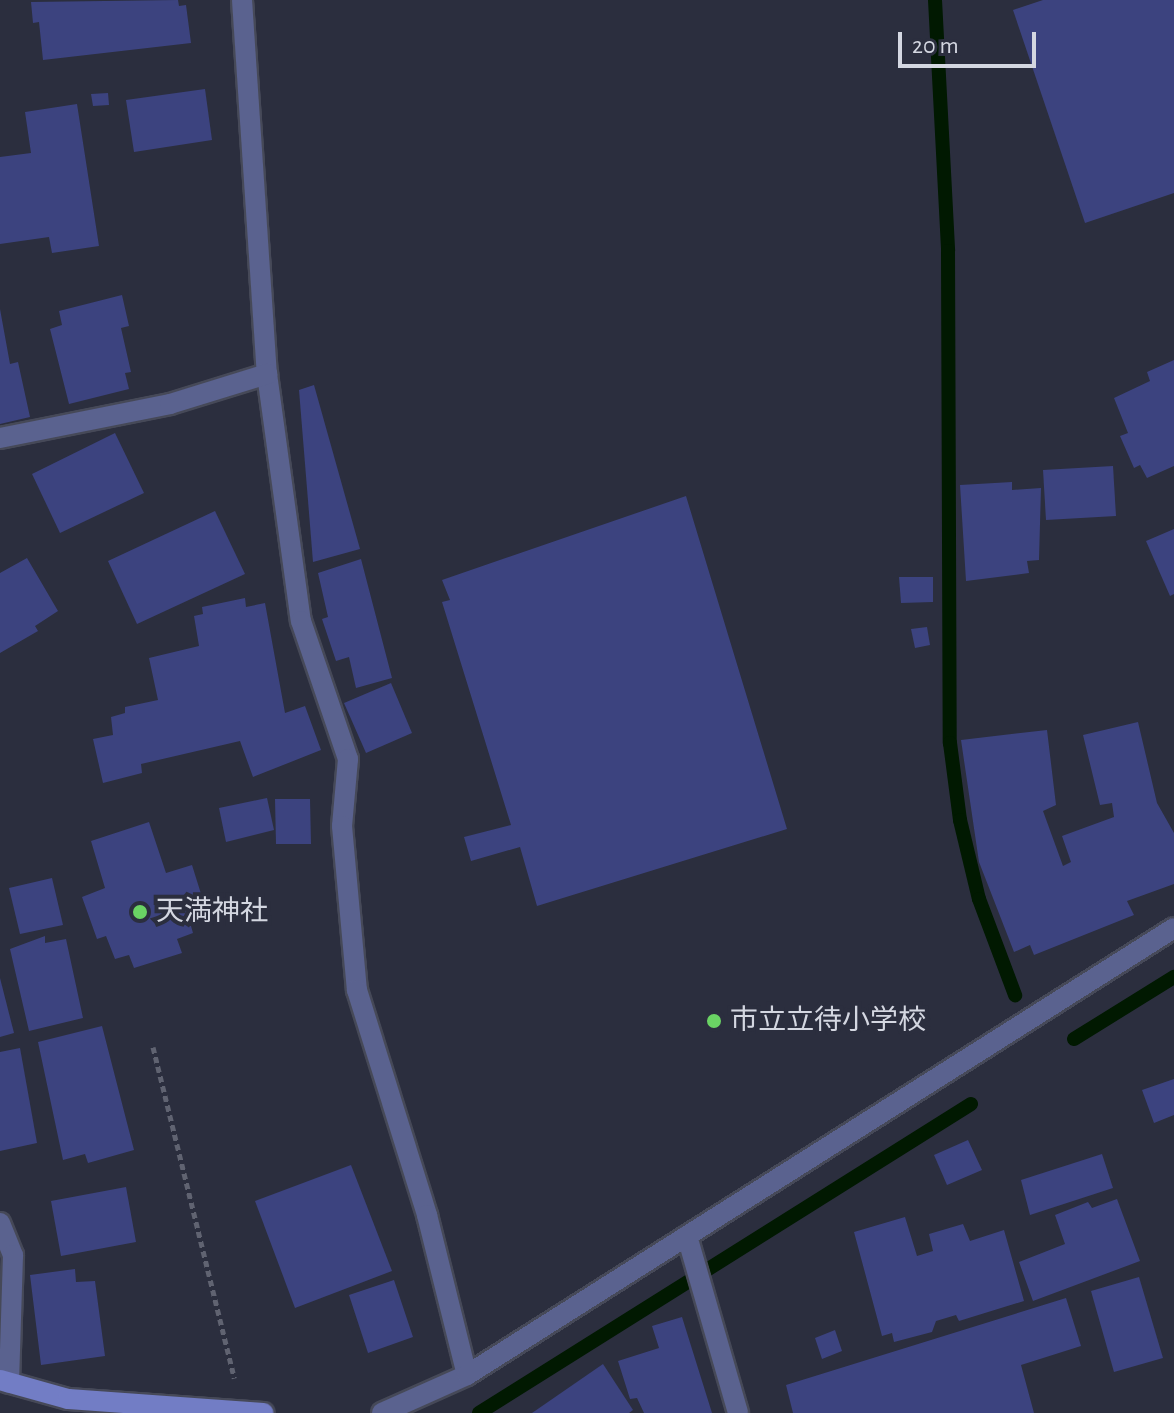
<!DOCTYPE html>
<html>
<head>
<meta charset="utf-8">
<style>
	body { margin:0 }
	#map { position:relative; width:1174px; height:1413px; overflow:hidden; background:#2b2e3e; font-family:"Alegreya Sans","Noto Sans JP",sans-serif }
	div>[style] { position:absolute }
	[style*='--x'] { left:calc(var(--x)*1px); top:calc(var(--y)*1px); width:calc(var(--w)*1px); rotate:calc(var(--a)*1deg) }
	.stream>* { height:14px; margin:-7px; padding:0 7px; transform-origin:7px; border-radius:7px; background:#011901 }
	.building>* { inset:0; background:#3c437f }
	.path>* { height:5px; margin-top:-2.5px; transform-origin:0; background:repeating-linear-gradient(90deg,#606371 0 6px,transparent 0 10px) }
	.roads { filter:drop-shadow(2px 0 #464958) drop-shadow(-2px 0 #464958) drop-shadow(0 2px #464958) drop-shadow(0 -2px #464958) }
	.street>* { height:20px; margin:-10px; padding:0 10px; transform-origin:10px; border-radius:10px; background:#5a628f }
	.secondary>* { height:20px; margin:-10px; padding:0 10px; transform-origin:10px; border-radius:10px; background:#727dc5 }
	.dots>* { width:22px; height:22px; translate:-50% -50%; box-sizing:border-box; border:4px solid #2b2e3e; border-radius:50% }
	span { translate:-50% -50%; white-space:nowrap; text-align:center; line-height:1.15; -webkit-text-stroke:8px #2b2e3e; paint-order:stroke }
	.poi-label { font-size:28px; color:#d4d7e1 }
	.left { translate:0 -50%; text-align:left }
	.scale { position:absolute; left:898px; top:32px; width:138px; height:36px; box-sizing:border-box; border:4px solid #d4d7e1; border-top:0; padding-left:10px; font-size:24px; line-height:28px; white-space:nowrap; color:#d4d7e1; -webkit-text-stroke:6px #2b2e3e; paint-order:stroke }
</style>
</head>
<body>
<div id="map">
	<div class="stream">
		<div style="--x:935;--y:0;--w:251;--a:87"></div>
		<div style="--x:948;--y:251;--w:492;--a:89.8"></div>
		<div style="--x:950;--y:743;--w:78;--a:82.6"></div>
		<div style="--x:960;--y:820;--w:81;--a:76.5"></div>
		<div style="--x:979;--y:899;--w:103;--a:69.4"></div>
		<div style="--x:1074;--y:1039;--w:118;--a:-31.8"></div>
		<div style="--x:479;--y:1413;--w:581;--a:-32.13"></div>
	</div>
	<div class="building">
		<div style="clip-path:polygon(178px 0,179px 6px,186px 5px,191px 43px,43px 60px,39px 22px,33px 23px,31px 2px)"></div>
		<div style="clip-path:polygon(1043px 0,1174px 0,1174px 193px,1085px 223px,1013px 10px)"></div>
		<div style="clip-path:polygon(205px 89px,212px 140px,134px 152px,126px 100px)"></div>
		<div style="clip-path:polygon(108px 93px,109px 105px,93px 106px,91px 94px)"></div>
		<div style="clip-path:polygon(77px 104px,99px 246px,52px 253px,49px 237px,0 244px,0 157px,31px 153px,25px 112px)"></div>
		<div style="clip-path:polygon(122px 295px,129px 326px,121px 328px,131px 372px,125px 373px,129px 389px,69px 404px,50px 329px,62px 325px,59px 311px)"></div>
		<div style="clip-path:polygon(0 309px,10px 364px,18px 362px,30px 417px,0 424px)"></div>
		<div style="clip-path:polygon(1174px 360px,1174px 466px,1147px 478px,1140px 465px,1134px 468px,1120px 436px,1128px 433px,1114px 398px,1150px 381px,1147px 372px)"></div>
		<div style="clip-path:polygon(314px 385px,360px 549px,313px 562px,299px 390px)"></div>
		<div style="clip-path:polygon(115px 433px,144px 493px,60px 533px,32px 474px)"></div>
		<div style="clip-path:polygon(1113px 466px,1116px 516px,1046px 520px,1043px 470px)"></div>
		<div style="clip-path:polygon(1012px 482px,1012px 490px,1041px 488px,1039px 560px,1027px 561px,1029px 573px,966px 581px,960px 485px)"></div>
		<div style="clip-path:polygon(686px 496px,787px 829px,537px 906px,520px 847px,471px 861px,464px 837px,511px 825px,442px 602px,450px 600px,442px 580px)"></div>
		<div style="clip-path:polygon(215px 511px,245px 574px,137px 624px,108px 561px)"></div>
		<div style="clip-path:polygon(1174px 529px,1174px 594px,1170px 596px,1146px 541px)"></div>
		<div style="clip-path:polygon(27px 558px,58px 611px,35px 626px,38px 631px,0 653px,0 573px)"></div>
		<div style="clip-path:polygon(361px 559px,392px 678px,356px 688px,349px 657px,336px 661px,322px 619px,328px 617px,318px 573px)"></div>
		<div style="clip-path:polygon(899px 577px,933px 577px,933px 602px,901px 603px)"></div>
		<div style="clip-path:polygon(245px 598px,246px 607px,265px 603px,285px 713px,305px 706px,321px 750px,253px 777px,240px 741px,141px 764px,142px 773px,103px 783px,93px 739px,113px 735px,111px 717px,125px 713px,125px 707px,158px 700px,149px 658px,199px 646px,194px 616px,203px 614px,202px 607px)"></div>
		<div style="clip-path:polygon(927px 627px,930px 645px,915px 648px,911px 629px)"></div>
		<div style="clip-path:polygon(391px 683px,412px 733px,366px 753px,344px 703px)"></div>
		<div style="clip-path:polygon(1138px 722px,1157px 803px,1174px 833px,1174px 884px,1127px 901px,1134px 915px,1034px 955px,1030px 945px,1014px 952px,979px 862px,961px 740px,1047px 730px,1056px 805px,1043px 811px,1063px 866px,1071px 862px,1062px 836px,1114px 817px,1112px 803px,1100px 805px,1083px 735px)"></div>
		<div style="clip-path:polygon(267px 798px,274px 830px,226px 842px,219px 808px)"></div>
		<div style="clip-path:polygon(275px 799px,310px 799px,311px 844px,276px 844px)"></div>
		<div style="clip-path:polygon(149px 822px,166px 873px,192px 865px,207px 913px,189px 919px,193px 933px,177px 939px,182px 953px,134px 968px,129px 955px,115px 959px,106px 936px,97px 939px,82px 897px,105px 888px,91px 841px)"></div>
		<div style="clip-path:polygon(52px 878px,63px 925px,20px 934px,9px 888px)"></div>
		<div style="clip-path:polygon(45px 936px,45px 943px,66px 939px,83px 1018px,29px 1031px,10px 949px)"></div>
		<div style="clip-path:polygon(0 978px,14px 1033px,0 1037px)"></div>
		<div style="clip-path:polygon(102px 1026px,134px 1150px,88px 1163px,85px 1154px,63px 1160px,38px 1042px)"></div>
		<div style="clip-path:polygon(20px 1048px,37px 1143px,0 1151px,0 1052px)"></div>
		<div style="clip-path:polygon(1174px 1079px,1174px 1115px,1154px 1123px,1142px 1090px)"></div>
		<div style="clip-path:polygon(968px 1140px,982px 1170px,947px 1185px,934px 1155px)"></div>
		<div style="clip-path:polygon(1102px 1154px,1113px 1188px,1030px 1215px,1021px 1180px)"></div>
		<div style="clip-path:polygon(351px 1165px,392px 1271px,295px 1308px,255px 1201px)"></div>
		<div style="clip-path:polygon(126px 1187px,136px 1242px,61px 1256px,51px 1201px)"></div>
		<div style="clip-path:polygon(1117px 1199px,1140px 1261px,1033px 1301px,1019px 1262px,1065px 1244px,1055px 1215px,1088px 1202px,1092px 1208px)"></div>
		<div style="clip-path:polygon(905px 1217px,917px 1256px,933px 1251px,929px 1234px,963px 1224px,970px 1241px,1004px 1230px,1024px 1301px,959px 1321px,956px 1315px,936px 1321px,932px 1332px,894px 1342px,892px 1333px,882px 1336px,854px 1232px)"></div>
		<div style="clip-path:polygon(75px 1269px,76px 1282px,95px 1281px,105px 1356px,41px 1365px,30px 1275px)"></div>
		<div style="clip-path:polygon(1139px 1277px,1163px 1358px,1114px 1372px,1091px 1291px)"></div>
		<div style="clip-path:polygon(394px 1280px,413px 1337px,368px 1353px,349px 1295px)"></div>
		<div style="clip-path:polygon(1066px 1298px,1081px 1346px,1021px 1365px,1034px 1413px,793px 1413px,786px 1385px)"></div>
		<div style="clip-path:polygon(682px 1317px,712px 1413px,644px 1413px,637px 1398px,630px 1399px,618px 1361px,659px 1348px,652px 1326px)"></div>
		<div style="clip-path:polygon(835px 1330px,842px 1351px,822px 1359px,815px 1338px)"></div>
		<div style="clip-path:polygon(603px 1364px,633px 1410px,629px 1413px,532px 1413px)"></div>
	</div>
	<div class="path">
		<div style="--x:153;--y:1047;--w:341;--a:76.2"></div>
	</div>
	<div class="roads">
		<div class="street">
			<div style="--x:242;--y:0;--w:375;--a:86.2"></div>
			<div style="--x:267;--y:374;--w:249;--a:82.2"></div>
			<div style="--x:301;--y:621;--w:146;--a:71.2"></div>
			<div style="--x:348;--y:759;--w:67;--a:95.1"></div>
			<div style="--x:342;--y:826;--w:165;--a:84.8"></div>
			<div style="--x:357;--y:990;--w:236;--a:72.7"></div>
			<div style="--x:427;--y:1215;--w:165;--a:76"></div>
			<div style="--x:0;--y:438;--w:173;--a:-11.3"></div>
			<div style="--x:170;--y:404;--w:102;--a:-17.2"></div>
			<div style="--x:0;--y:1223;--w:35;--a:68"></div>
			<div style="--x:13;--y:1255;--w:128;--a:91.8"></div>
			<div style="--x:687;--y:1236;--w:184;--a:73.9"></div>
			<div style="--x:382;--y:1413;--w:93;--a:-24.1"></div>
			<div style="--x:467;--y:1375;--w:836;--a:-32.3"></div>
		</div>
		<div class="secondary">
			<div style="--x:0;--y:1380;--w:71;--a:15.6"></div>
			<div style="--x:68;--y:1399;--w:196;--a:4.1"></div>
		</div>
	</div>
	<div class="dots">
		<div style="left:140px;top:912px;background:#6ad364"></div>
		<div style="left:714px;top:1021px;background:#6ad364"></div>
	</div>
	<div class="poi-label">
		<span class="left" style="left:156px;top:912px">天満神社</span>
		<span class="left" style="left:730px;top:1021px">市立立待小学校</span>
	</div>
	<div class="scale">20 m</div>
</div>
</body>
</html>
